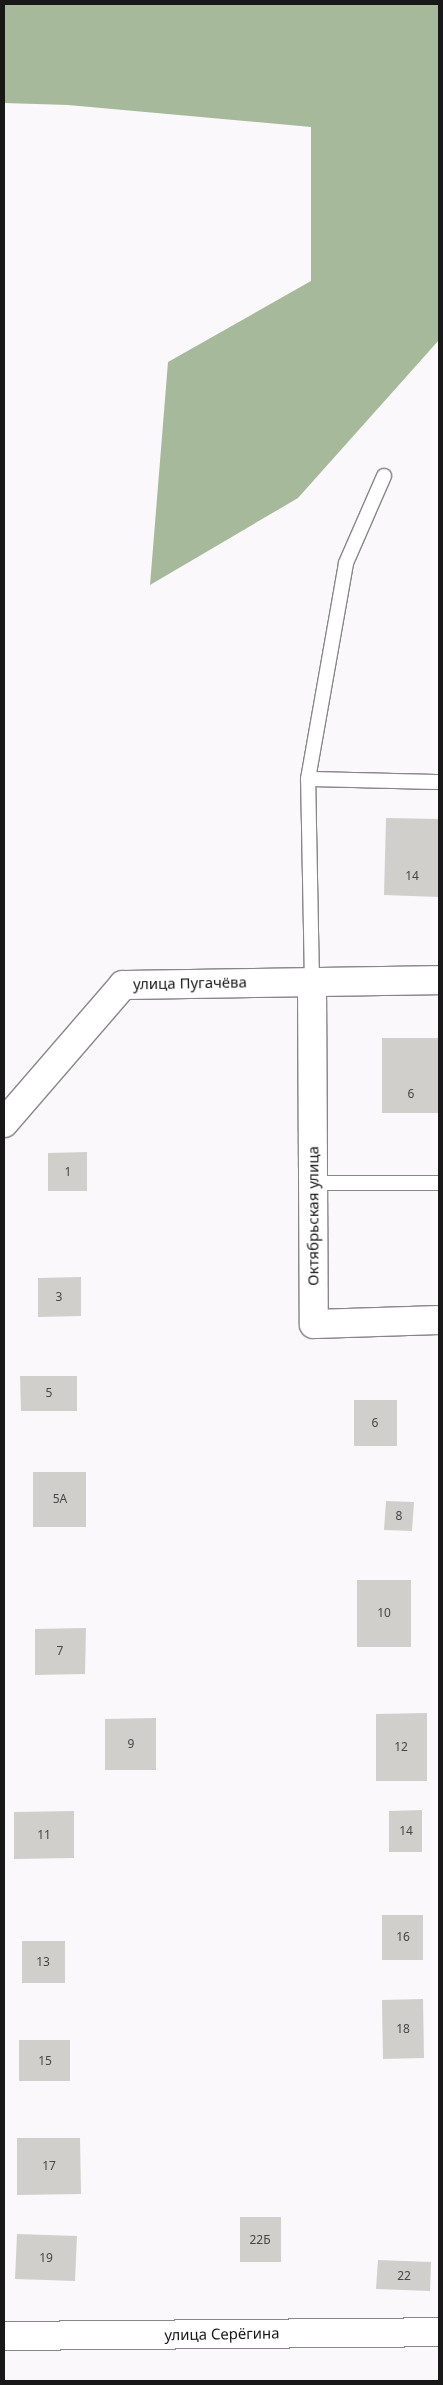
<!DOCTYPE html>
<html>
<head>
<meta charset="utf-8">
<style>
	body { margin:0 }
	#map { position:relative; width:443px; height:2385px; overflow:hidden; background:#fbf8fb; font-family:"Noto Sans",sans-serif }
	div>[style] { position:absolute }
	[style*='--x'] { left:calc(var(--x)*1px); top:calc(var(--y)*1px); width:calc(var(--w)*1px); rotate:calc(var(--a)*1deg) }
	.forest>* { inset:0; background:#a7b99b }
	.building>* { inset:0; background:#d1cfcc }
	.roads { filter:drop-shadow(1px 0 #898689) drop-shadow(-1px 0 #898689) drop-shadow(0 1px #898689) drop-shadow(0 -1px #898689) }
	.service>* { height:14px; margin:-7px; padding:0 7px; transform-origin:7px; border-radius:7px; background:#fff }
	.minor>* { height:28px; margin:-14px; padding:0 14px; transform-origin:14px; border-radius:14px; background:#fff }
	span { translate:-50% -50%; white-space:nowrap; text-align:center; line-height:1.15; -webkit-text-stroke:4.5px #fff; paint-order:stroke }
	.number-label { font-size:12px; color:#474646 }
	.number-label span { -webkit-text-stroke-width:0 }
	.street-label { font-size:15px; color:#191819 }
	.frame { position:absolute; inset:0; border:5px solid #191819; pointer-events:none }
</style>
</head>
<body>
<div id="map">
	<div class="forest">
		<div style="clip-path:polygon(4px 4px,439px 4px,439px 340px,298px 498px,150px 585px,168px 362px,311px 281px,311px 127px,68px 105px,4px 103px)"></div>
	</div>
	<div class="building">
		<div style="clip-path:polygon(386px 818px,439px 819px,439px 897px,384px 895px)"></div>
		<div style="clip-path:polygon(382px 1038px,439px 1038px,439px 1113px,382px 1113px)"></div>
		<div style="clip-path:polygon(87px 1152px,87px 1191px,48px 1191px,48px 1153px)"></div>
		<div style="clip-path:polygon(81px 1277px,81px 1316px,38px 1317px,38px 1278px)"></div>
		<div style="clip-path:polygon(20px 1376px,77px 1376px,77px 1411px,21px 1411px)"></div>
		<div style="clip-path:polygon(354px 1400px,397px 1400px,397px 1446px,354px 1446px)"></div>
		<div style="clip-path:polygon(33px 1472px,86px 1472px,86px 1527px,33px 1527px)"></div>
		<div style="clip-path:polygon(386px 1501px,414px 1502px,412px 1531px,384px 1530px)"></div>
		<div style="clip-path:polygon(357px 1580px,411px 1580px,411px 1647px,357px 1647px)"></div>
		<div style="clip-path:polygon(86px 1628px,85px 1674px,35px 1675px,35px 1629px)"></div>
		<div style="clip-path:polygon(427px 1713px,427px 1781px,376px 1781px,376px 1714px)"></div>
		<div style="clip-path:polygon(156px 1718px,156px 1770px,105px 1770px,105px 1719px)"></div>
		<div style="clip-path:polygon(422px 1810px,422px 1852px,389px 1852px,389px 1811px)"></div>
		<div style="clip-path:polygon(74px 1811px,74px 1858px,14px 1859px,14px 1812px)"></div>
		<div style="clip-path:polygon(382px 1915px,423px 1915px,423px 1960px,382px 1960px)"></div>
		<div style="clip-path:polygon(22px 1941px,65px 1941px,65px 1983px,22px 1983px)"></div>
		<div style="clip-path:polygon(423px 1999px,424px 2058px,383px 2059px,382px 2000px)"></div>
		<div style="clip-path:polygon(19px 2040px,70px 2040px,70px 2081px,19px 2081px)"></div>
		<div style="clip-path:polygon(17px 2138px,80px 2138px,81px 2194px,17px 2195px)"></div>
		<div style="clip-path:polygon(240px 2217px,281px 2217px,281px 2262px,240px 2262px)"></div>
		<div style="clip-path:polygon(17px 2234px,77px 2236px,75px 2281px,15px 2279px)"></div>
		<div style="clip-path:polygon(378px 2260px,431px 2262px,430px 2291px,376px 2289px)"></div>
	</div>
	<div class="roads">
		<div class="service">
			<div style="--x:308;--y:779;--w:219;--a:-80"></div>
			<div style="--x:346;--y:563;--w:95;--a:-66.4"></div>
			<div style="--x:312;--y:982;--w:203;--a:-91.1"></div>
			<div style="--x:308;--y:779;--w:131;--a:1.3"></div>
			<div style="--x:313;--y:1183;--w:126;--a:0"></div>
		</div>
		<div class="minor">
			<div style="--x:312;--y:982;--w:342;--a:89.7"></div>
			<div style="--x:314;--y:1324;--w:125;--a:-1.8"></div>
			<div style="--x:4;--y:1123;--w:182;--a:-49.2"></div>
			<div style="--x:123;--y:985;--w:316;--a:-0.9"></div>
			<div style="--x:4;--y:2336;--w:435;--a:-0.5"></div>
		</div>
	</div>
	<div class="number-label">
		<span style="left:412px;top:876px">14</span>
		<span style="left:411px;top:1094px">6</span>
		<span style="left:68px;top:1172px">1</span>
		<span style="left:59px;top:1297px">3</span>
		<span style="left:49px;top:1393px">5</span>
		<span style="left:375px;top:1423px">6</span>
		<span style="left:60px;top:1499px">5А</span>
		<span style="left:399px;top:1516px">8</span>
		<span style="left:384px;top:1613px">10</span>
		<span style="left:60px;top:1651px">7</span>
		<span style="left:131px;top:1744px">9</span>
		<span style="left:401px;top:1747px">12</span>
		<span style="left:406px;top:1831px">14</span>
		<span style="left:44px;top:1835px">11</span>
		<span style="left:403px;top:1937px">16</span>
		<span style="left:43px;top:1962px">13</span>
		<span style="left:403px;top:2029px">18</span>
		<span style="left:45px;top:2061px">15</span>
		<span style="left:49px;top:2166px">17</span>
		<span style="left:260px;top:2240px">22Б</span>
		<span style="left:46px;top:2258px">19</span>
		<span style="left:404px;top:2276px">22</span>
	</div>
	<div class="street-label">
		<span style="left:190px;top:983px;rotate:-1deg">улица Пугачёва</span>
		<span style="left:313px;top:1216px;rotate:-90deg">Октябрьская улица</span>
		<span style="left:222px;top:2334px;rotate:-1deg">улица Серёгина</span>
	</div>
	<div class="frame"></div>
</div>
</body>
</html>
